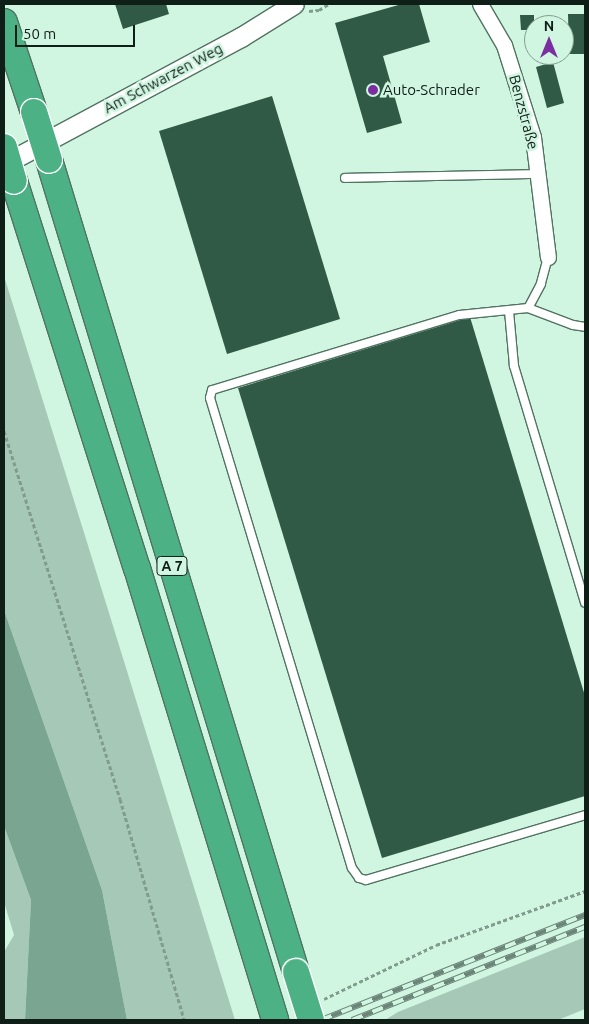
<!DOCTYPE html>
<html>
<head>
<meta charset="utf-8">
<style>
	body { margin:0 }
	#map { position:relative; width:589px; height:1024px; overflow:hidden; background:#d0f5e1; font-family:Ubuntu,sans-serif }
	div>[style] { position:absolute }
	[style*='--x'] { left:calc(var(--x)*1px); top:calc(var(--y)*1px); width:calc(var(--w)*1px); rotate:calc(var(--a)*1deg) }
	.green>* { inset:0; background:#a6c9b7 }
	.water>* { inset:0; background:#7aa590 }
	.building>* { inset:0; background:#305946 }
	.path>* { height:3px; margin-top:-1.5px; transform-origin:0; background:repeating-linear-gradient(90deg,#819c8e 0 4px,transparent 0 6.5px) }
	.roads { filter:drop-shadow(1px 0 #517362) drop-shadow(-1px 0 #517362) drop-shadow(0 1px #517362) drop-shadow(0 -1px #517362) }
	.service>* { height:8px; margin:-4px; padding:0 4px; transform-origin:4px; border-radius:4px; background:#fff }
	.minor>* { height:15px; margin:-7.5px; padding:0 7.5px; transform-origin:7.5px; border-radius:7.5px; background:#fff }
	.tertiary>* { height:19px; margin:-9.5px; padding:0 9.5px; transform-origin:9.5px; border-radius:9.5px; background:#fff }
	.motorway>* { height:26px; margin:-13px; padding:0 13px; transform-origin:13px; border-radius:13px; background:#4cb286 }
	.rail>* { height:5.5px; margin-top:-2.75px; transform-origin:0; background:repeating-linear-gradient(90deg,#d0f5e1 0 11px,#6c8579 0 22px); box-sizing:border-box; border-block:1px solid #6c8579 }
	.bridges { filter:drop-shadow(1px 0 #fff) drop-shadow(-1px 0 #fff) drop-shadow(0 1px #fff) drop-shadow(0 -1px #fff) }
	.motorway-bridge>* { height:26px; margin:-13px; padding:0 13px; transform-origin:13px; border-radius:13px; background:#4cb286 }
	.dots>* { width:14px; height:14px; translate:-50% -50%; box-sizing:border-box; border:2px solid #d0f5e1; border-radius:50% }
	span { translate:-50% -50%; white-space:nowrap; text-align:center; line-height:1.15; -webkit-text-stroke:5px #d0f5e1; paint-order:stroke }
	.shield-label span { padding:1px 4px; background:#d0f5e1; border:1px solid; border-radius:4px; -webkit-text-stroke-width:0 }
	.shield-label { font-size:14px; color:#101e18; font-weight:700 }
	.street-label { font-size:15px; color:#101e18 }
	.poi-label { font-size:15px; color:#101e18 }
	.left { translate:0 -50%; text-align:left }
	.frame { position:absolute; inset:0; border:5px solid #101e18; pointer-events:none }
	.north { position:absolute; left:524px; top:15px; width:50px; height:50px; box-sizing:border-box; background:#d0f5e1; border:1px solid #839f91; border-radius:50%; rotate:0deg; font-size:14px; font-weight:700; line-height:20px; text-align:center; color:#101e18 }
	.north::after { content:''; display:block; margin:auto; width:18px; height:22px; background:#7b2ea0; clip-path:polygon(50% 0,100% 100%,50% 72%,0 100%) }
	.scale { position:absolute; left:15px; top:25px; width:120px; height:22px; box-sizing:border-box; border:2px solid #101e18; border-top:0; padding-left:6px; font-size:15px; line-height:18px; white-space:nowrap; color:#101e18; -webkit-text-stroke:4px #d0f5e1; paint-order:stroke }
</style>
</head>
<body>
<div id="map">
	<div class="green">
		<div style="clip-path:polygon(4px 276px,105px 600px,235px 1020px,127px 1020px,102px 890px,4px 610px)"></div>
		<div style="clip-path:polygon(4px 826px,31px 900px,25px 1020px,4px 1020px,4px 952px,14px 935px,4px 902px)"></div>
		<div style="clip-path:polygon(585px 937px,585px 1009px,558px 1020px,385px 1020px,398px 1012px)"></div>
	</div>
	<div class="water">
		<div style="clip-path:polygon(4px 610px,102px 890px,127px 1020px,25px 1020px,31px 900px,4px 826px)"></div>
	</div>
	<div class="building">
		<div style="clip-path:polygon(115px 4px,166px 4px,169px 14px,123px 29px)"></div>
		<div style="clip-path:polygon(402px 4px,419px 4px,430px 42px,383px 56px,402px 123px,367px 133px,335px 23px)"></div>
		<div style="clip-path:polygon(568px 14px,585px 14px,585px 54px,569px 54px)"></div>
		<div style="clip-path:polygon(520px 15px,534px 15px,534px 30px,521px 30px)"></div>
		<div style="clip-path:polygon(553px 62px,564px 103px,547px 108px,536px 67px)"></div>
		<div style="clip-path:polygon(272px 96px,340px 319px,227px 354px,159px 131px)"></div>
		<div style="clip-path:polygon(470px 317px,585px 696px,585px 796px,382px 858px,238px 388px)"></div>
	</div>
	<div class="path">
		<div style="--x:309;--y:11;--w:10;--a:-6"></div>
		<div style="--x:319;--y:10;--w:12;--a:-31"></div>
		<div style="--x:4;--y:431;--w:386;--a:72.5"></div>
		<div style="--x:120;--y:799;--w:230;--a:73.8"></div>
		<div style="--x:324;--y:999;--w:124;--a:-25.7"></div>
		<div style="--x:436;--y:945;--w:158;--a:-19.9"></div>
	</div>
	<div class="roads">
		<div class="service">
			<div style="--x:345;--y:178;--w:193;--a:-1.2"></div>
			<div style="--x:548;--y:257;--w:28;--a:105"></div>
			<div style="--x:541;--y:284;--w:27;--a:118"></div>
			<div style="--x:528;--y:308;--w:69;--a:174.2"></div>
			<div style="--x:459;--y:315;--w:258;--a:163.1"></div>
			<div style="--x:212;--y:390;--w:8;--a:104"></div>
			<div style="--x:210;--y:398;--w:491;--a:73.2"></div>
			<div style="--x:352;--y:868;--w:12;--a:55"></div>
			<div style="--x:359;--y:878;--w:7;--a:16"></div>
			<div style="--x:366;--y:880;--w:228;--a:-16.5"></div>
			<div style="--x:528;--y:308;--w:48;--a:20.7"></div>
			<div style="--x:573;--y:325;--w:12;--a:9"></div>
			<div style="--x:509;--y:311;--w:55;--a:84.8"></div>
			<div style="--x:514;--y:366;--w:247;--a:73.3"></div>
		</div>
		<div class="minor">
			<div style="--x:480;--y:4;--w:48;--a:59.7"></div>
			<div style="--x:504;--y:45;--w:96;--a:72.5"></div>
			<div style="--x:533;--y:137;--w:121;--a:82.9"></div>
		</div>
		<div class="tertiary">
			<div style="--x:4;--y:164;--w:269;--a:-28.2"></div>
			<div style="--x:241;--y:37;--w:62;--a:-31.9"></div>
		</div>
		<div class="motorway">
			<div style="--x:4;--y:22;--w:95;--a:71.6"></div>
			<div style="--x:49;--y:160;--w:849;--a:73.08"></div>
			<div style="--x:14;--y:181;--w:406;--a:72.4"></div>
			<div style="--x:137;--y:568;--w:473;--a:73"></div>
		</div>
	</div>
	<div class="rail">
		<div style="--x:321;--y:1020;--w:284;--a:-21.7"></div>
		<div style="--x:352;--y:1020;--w:251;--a:-21.8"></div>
	</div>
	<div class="bridges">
		<div class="motorway-bridge">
			<div style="--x:34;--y:112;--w:50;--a:72.6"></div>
			<div style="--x:4;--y:147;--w:35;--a:74"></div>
			<div style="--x:296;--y:972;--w:50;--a:72.6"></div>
		</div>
	</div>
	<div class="dots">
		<div style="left:373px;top:90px;background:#7b2ea0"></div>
	</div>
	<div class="shield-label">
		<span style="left:172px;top:566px">A 7</span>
	</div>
	<div class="street-label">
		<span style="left:163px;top:78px;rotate:-28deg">Am Schwarzen Weg</span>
		<span style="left:524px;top:112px;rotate:75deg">Benzstraße</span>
	</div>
	<div class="poi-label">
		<span class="left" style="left:383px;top:90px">Auto-Schrader</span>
	</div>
	<div class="frame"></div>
	<div class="north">N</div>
	<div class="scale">50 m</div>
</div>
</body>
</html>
